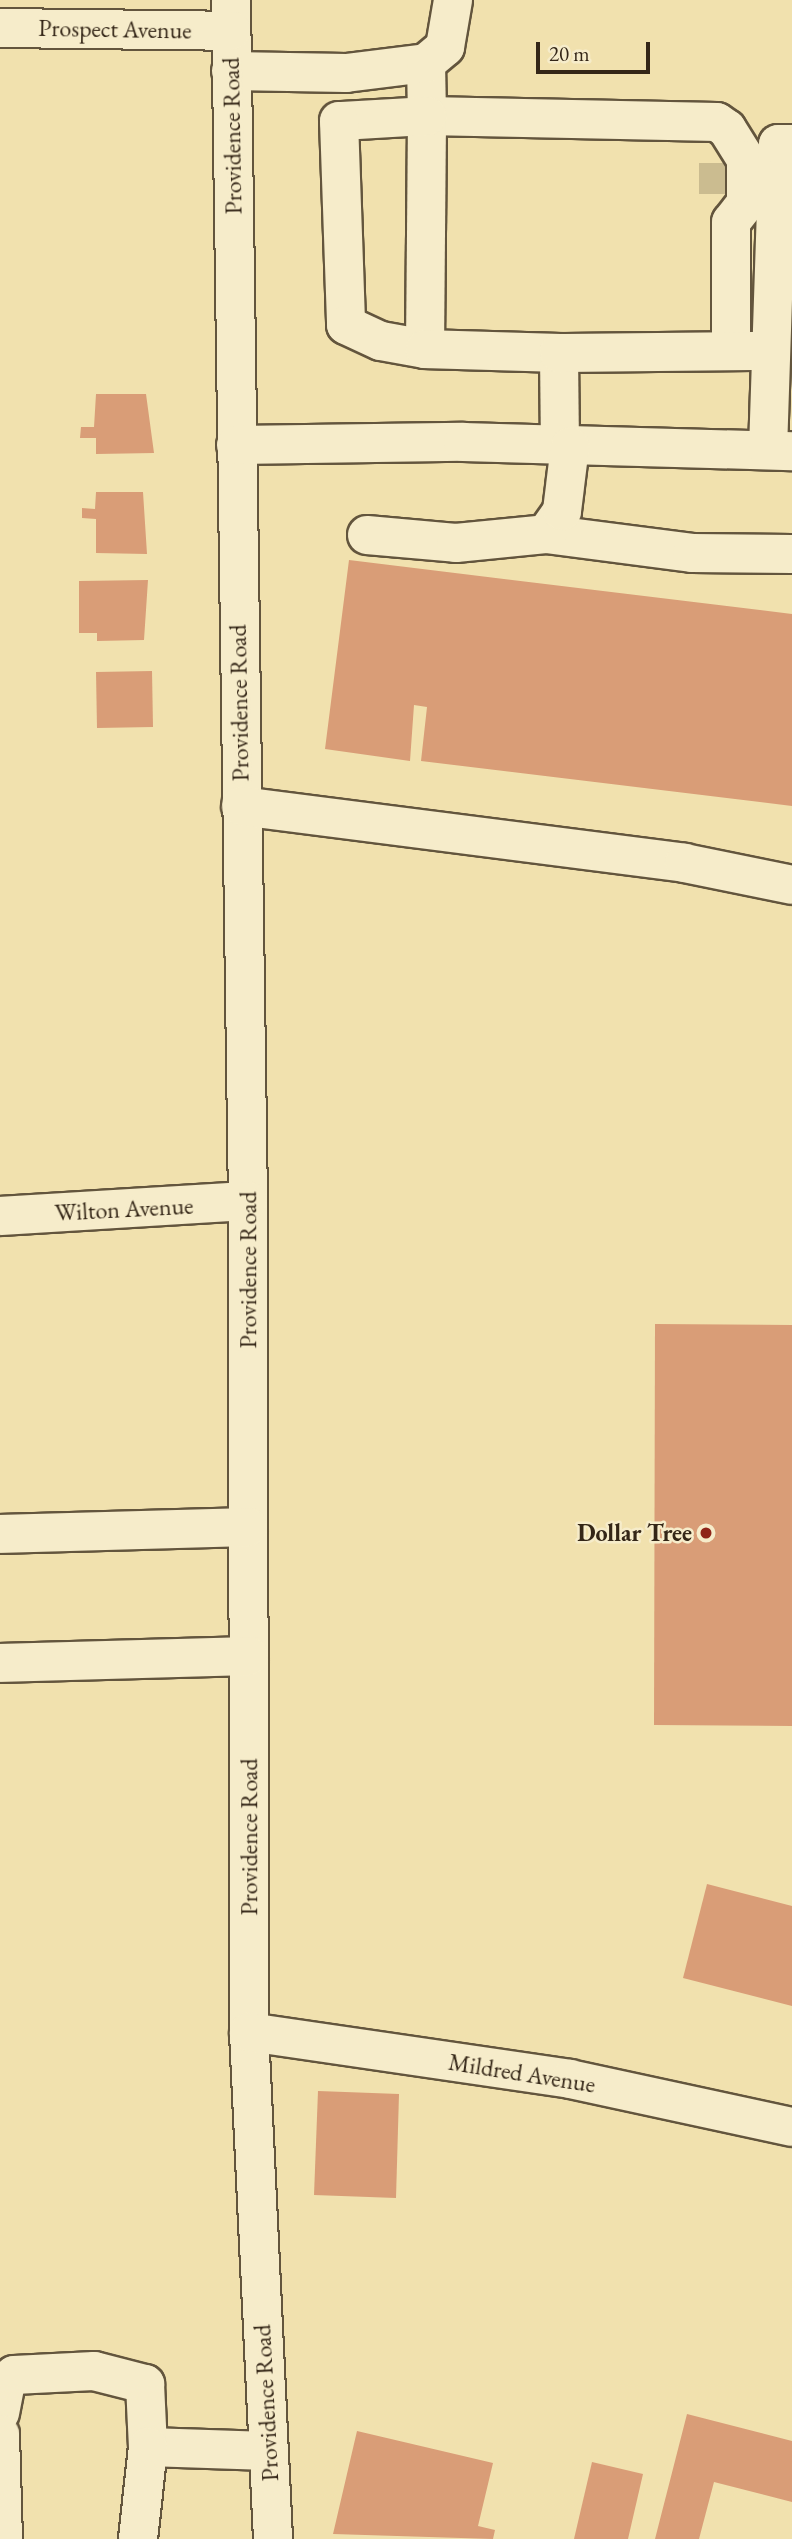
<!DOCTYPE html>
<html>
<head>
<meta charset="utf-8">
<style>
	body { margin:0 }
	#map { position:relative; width:792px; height:2539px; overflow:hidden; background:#f1e1ae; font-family:"EB Garamond",serif }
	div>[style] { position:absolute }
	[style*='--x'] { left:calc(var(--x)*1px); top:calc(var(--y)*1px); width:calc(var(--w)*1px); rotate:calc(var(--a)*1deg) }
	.building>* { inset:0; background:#d99d77 }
	.minor-tunnel>* { height:38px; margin-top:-19px; transform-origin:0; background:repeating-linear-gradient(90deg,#cbbc90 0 38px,transparent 0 57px) }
	.roads { filter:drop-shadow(2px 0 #63553d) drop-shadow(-2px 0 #63553d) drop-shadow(0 2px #63553d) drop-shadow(0 -2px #63553d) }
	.minor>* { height:38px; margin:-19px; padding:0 19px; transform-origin:19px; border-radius:19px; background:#f6ecca }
	.dots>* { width:19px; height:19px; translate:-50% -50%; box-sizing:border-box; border:4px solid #f6ecca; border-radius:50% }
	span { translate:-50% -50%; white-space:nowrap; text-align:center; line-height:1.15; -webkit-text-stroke:5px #f6ecca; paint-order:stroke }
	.street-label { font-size:24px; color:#342617 }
	.poi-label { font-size:24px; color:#342617; font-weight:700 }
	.right { translate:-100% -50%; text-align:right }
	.scale { position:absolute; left:536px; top:42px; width:114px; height:32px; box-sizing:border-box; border:4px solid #342617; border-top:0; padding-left:9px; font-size:21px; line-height:24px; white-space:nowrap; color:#342617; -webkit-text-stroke:5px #f6ecca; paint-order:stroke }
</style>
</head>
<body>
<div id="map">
	<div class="building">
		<div style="clip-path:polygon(96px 394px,146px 394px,154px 453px,96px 454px,96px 438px,80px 438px,81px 427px,94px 427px)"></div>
		<div style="clip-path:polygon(96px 492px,143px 492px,147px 554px,96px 553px,96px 519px,82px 518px,82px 508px,95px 509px)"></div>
		<div style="clip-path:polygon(349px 560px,792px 614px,792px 806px,421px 761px,427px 707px,414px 705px,410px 761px,325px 749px)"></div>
		<div style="clip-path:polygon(148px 580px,144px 640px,97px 641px,97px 633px,79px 633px,79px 581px)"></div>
		<div style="clip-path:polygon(152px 671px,153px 727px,97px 728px,96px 672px)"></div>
		<div style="clip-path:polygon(655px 1324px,792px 1325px,792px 1726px,654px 1725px)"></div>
		<div style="clip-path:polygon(707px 1884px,792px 1906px,792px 2006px,683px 1978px)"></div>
		<div style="clip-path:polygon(318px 2091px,399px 2094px,396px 2198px,314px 2195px)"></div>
		<div style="clip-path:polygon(687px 2414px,792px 2441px,792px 2502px,714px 2482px,699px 2539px,655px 2539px)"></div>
		<div style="clip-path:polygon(357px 2431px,493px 2463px,478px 2526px,495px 2530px,493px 2539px,333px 2534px)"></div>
		<div style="clip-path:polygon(592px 2462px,643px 2474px,628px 2539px,574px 2539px)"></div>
	</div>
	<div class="minor-tunnel">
		<div style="--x:718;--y:163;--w:31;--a:90"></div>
	</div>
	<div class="roads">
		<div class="minor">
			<div style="--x:231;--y:0;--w:1201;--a:89.19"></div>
			<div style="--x:248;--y:1201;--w:831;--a:89.93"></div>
			<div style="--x:249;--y:2032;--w:508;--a:87.29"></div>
			<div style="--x:0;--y:28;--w:231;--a:0.7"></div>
			<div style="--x:426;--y:63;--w:53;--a:88.9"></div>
			<div style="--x:427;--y:116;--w:290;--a:1.2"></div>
			<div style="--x:717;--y:122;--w:12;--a:35"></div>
			<div style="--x:727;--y:129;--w:36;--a:58"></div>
			<div style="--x:746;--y:160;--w:43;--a:90"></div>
			<div style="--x:746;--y:203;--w:24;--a:128"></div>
			<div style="--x:731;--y:222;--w:129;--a:90"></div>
			<div style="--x:231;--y:71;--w:115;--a:1"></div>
			<div style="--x:346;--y:73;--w:81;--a:-7.1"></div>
			<div style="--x:426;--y:63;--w:25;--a:-40"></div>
			<div style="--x:445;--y:47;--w:48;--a:-80.3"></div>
			<div style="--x:425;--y:349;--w:233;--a:-89.5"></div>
			<div style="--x:427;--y:116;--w:88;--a:176.7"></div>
			<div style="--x:339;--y:121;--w:204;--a:88"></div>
			<div style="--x:346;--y:325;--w:38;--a:25"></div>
			<div style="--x:381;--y:341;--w:45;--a:10.3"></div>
			<div style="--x:425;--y:349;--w:134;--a:1.7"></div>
			<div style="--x:559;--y:353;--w:92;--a:89.4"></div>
			<div style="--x:559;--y:353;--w:198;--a:-0.6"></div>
			<div style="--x:236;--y:445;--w:227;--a:-0.8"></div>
			<div style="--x:463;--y:442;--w:329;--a:1.6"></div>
			<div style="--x:768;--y:450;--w:306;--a:-88.1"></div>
			<div style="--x:778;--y:144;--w:14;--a:0"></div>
			<div style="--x:546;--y:534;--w:147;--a:7.4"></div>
			<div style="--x:692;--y:553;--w:100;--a:0.6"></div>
			<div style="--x:367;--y:535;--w:89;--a:5.1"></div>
			<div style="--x:456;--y:543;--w:90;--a:-5.7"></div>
			<div style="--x:546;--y:534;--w:28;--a:-55"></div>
			<div style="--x:562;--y:511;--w:65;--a:-83"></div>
			<div style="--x:241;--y:806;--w:447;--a:7.3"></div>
			<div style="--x:684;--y:863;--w:110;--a:11.5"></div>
			<div style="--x:0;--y:1216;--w:248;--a:-3.5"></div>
			<div style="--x:0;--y:1534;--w:248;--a:-1.6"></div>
			<div style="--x:0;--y:1663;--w:249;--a:-1.6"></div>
			<div style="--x:249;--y:2032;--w:324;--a:8.3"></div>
			<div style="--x:570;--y:2079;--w:227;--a:12.2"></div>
			<div style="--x:0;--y:2413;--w:31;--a:-79"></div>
			<div style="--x:6;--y:2383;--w:11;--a:-45"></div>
			<div style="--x:14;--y:2375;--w:80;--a:-2.9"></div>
			<div style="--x:94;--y:2371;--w:53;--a:14.3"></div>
			<div style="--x:145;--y:2384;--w:63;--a:87.3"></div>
			<div style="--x:148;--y:2447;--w:120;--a:1.9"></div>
			<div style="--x:0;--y:2434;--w:105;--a:88.4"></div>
			<div style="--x:138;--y:2539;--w:93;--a:-83.8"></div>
		</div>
	</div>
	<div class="dots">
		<div style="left:706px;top:1533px;background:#8f2418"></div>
	</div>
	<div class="street-label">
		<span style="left:115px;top:29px;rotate:1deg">Prospect Avenue</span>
		<span style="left:232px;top:136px;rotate:-91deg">Providence Road</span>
		<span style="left:239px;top:703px;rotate:-91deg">Providence Road</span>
		<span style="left:124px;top:1209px;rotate:-3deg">Wilton Avenue</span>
		<span style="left:248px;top:1270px;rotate:-90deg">Providence Road</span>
		<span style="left:249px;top:1837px;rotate:-90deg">Providence Road</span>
		<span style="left:522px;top:2073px;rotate:9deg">Mildred Avenue</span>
		<span style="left:266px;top:2403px;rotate:-93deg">Providence Road</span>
	</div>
	<div class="poi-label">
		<span class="right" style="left:692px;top:1533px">Dollar Tree</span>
	</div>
	<div class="scale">20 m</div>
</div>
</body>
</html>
